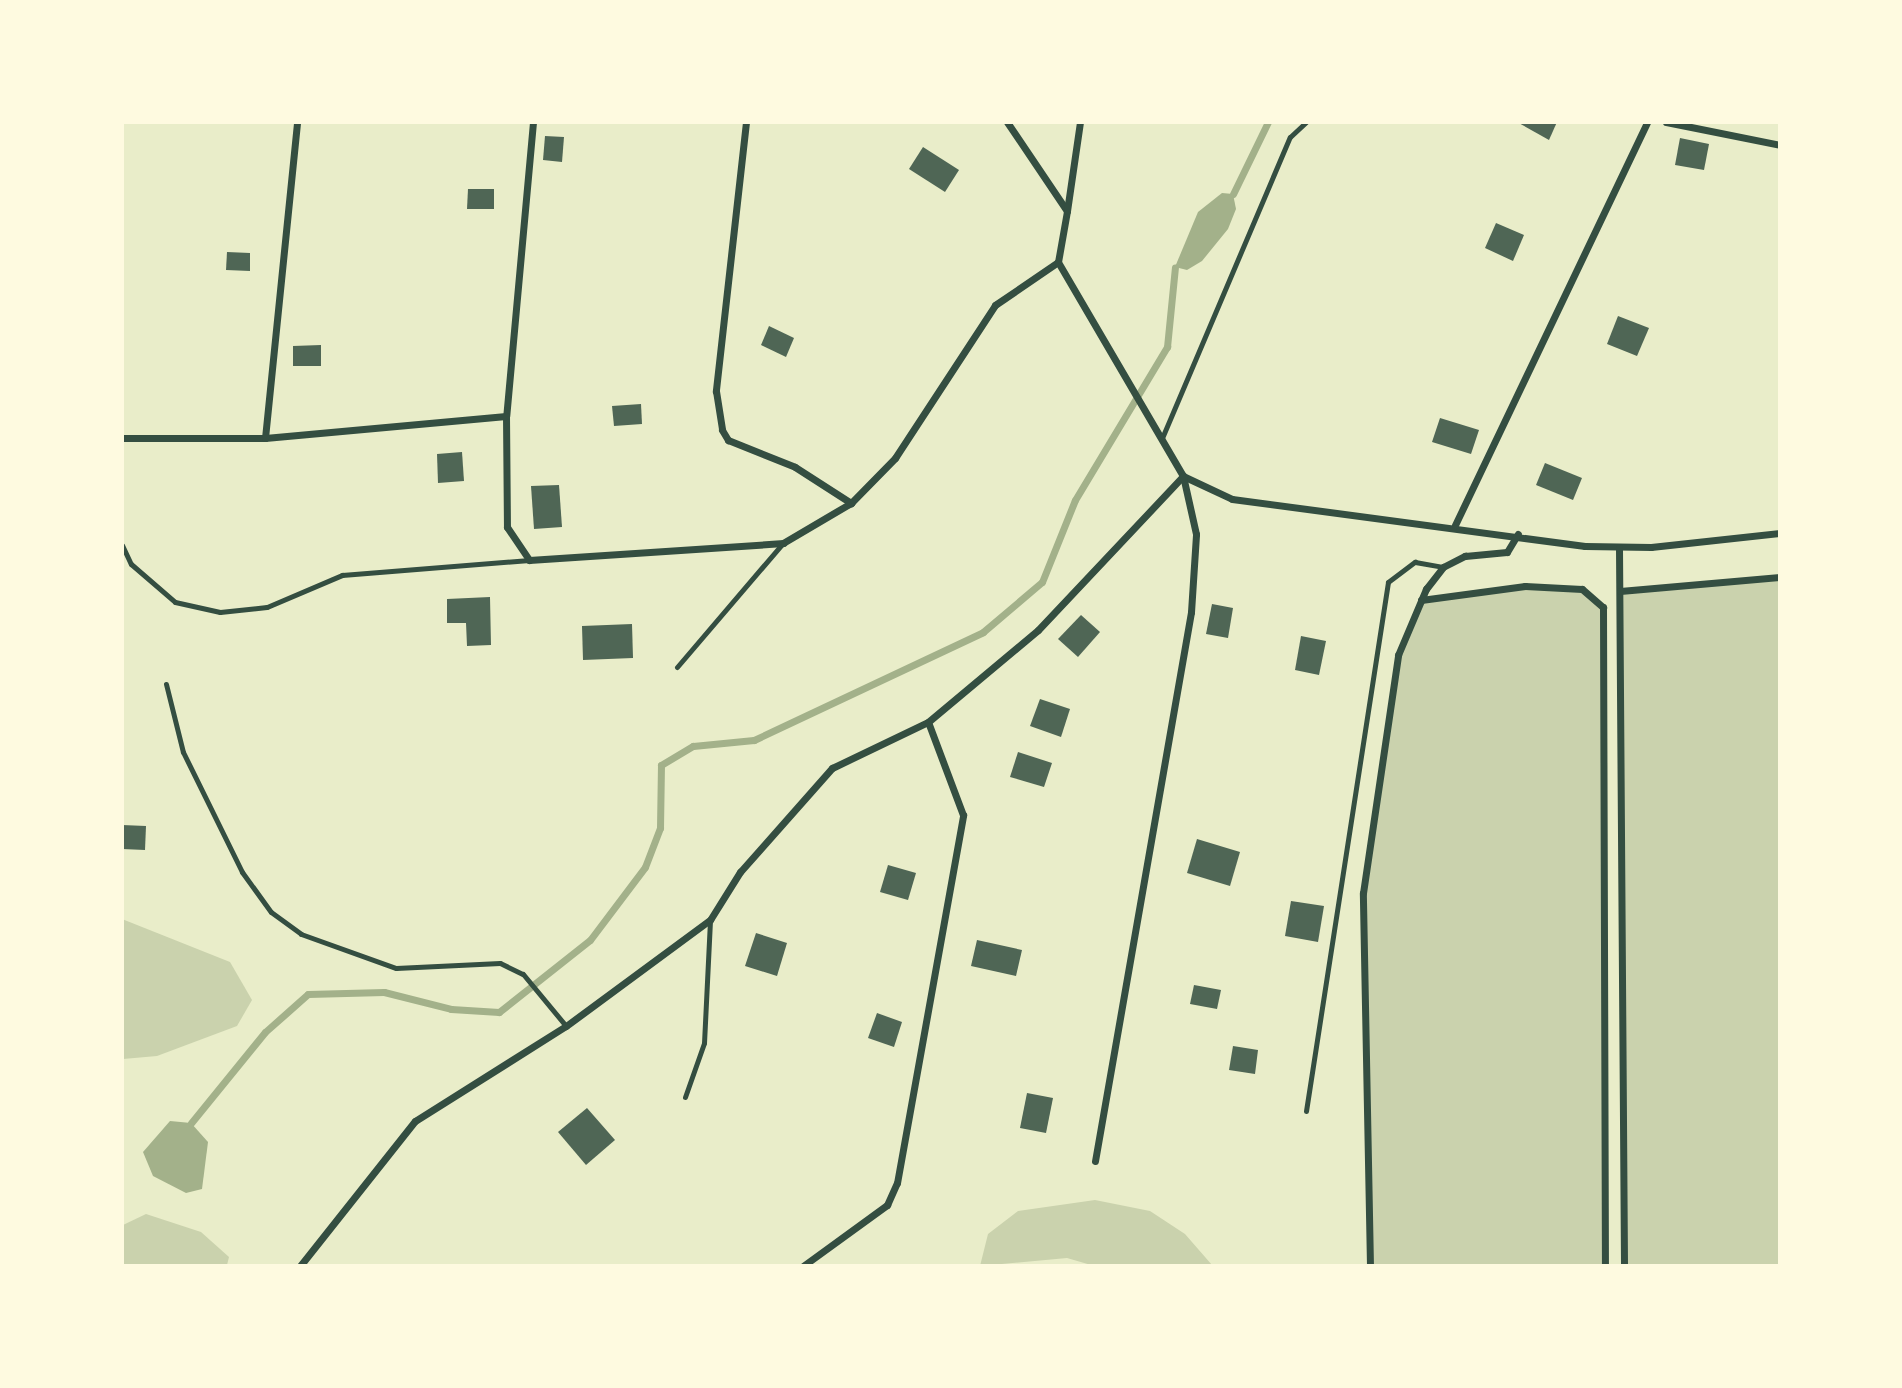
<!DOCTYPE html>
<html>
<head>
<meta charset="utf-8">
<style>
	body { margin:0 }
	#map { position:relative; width:1902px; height:1388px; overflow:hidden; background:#e9edc9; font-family:"Exo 2",sans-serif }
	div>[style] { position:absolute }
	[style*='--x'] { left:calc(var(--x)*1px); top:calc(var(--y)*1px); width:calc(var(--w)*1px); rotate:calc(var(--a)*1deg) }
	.green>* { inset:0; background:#cad2ad }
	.water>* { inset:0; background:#a3b18a }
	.stream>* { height:7px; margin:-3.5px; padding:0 3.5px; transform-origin:3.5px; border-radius:3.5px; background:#a3b18a }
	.building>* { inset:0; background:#4f6655 }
	.service>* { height:5px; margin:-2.5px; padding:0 2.5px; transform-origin:2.5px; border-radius:2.5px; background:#344e41 }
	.minor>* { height:7px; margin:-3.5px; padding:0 3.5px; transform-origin:3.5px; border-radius:3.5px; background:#344e41 }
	span { translate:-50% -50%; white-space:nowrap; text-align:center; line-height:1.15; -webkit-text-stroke:5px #fefae0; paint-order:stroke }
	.frame { position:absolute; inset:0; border:124px solid #fefae0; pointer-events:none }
</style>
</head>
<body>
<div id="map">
	<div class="green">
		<div style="clip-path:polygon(1779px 577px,1779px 1265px,1624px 1265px,1620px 591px)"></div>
		<div style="clip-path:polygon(1525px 586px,1582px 589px,1603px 607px,1605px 1265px,1370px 1266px,1363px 893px,1398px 655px,1421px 600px)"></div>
		<div style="clip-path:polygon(122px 919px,230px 962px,252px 1000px,237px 1026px,157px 1056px,123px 1059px)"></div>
		<div style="clip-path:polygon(1095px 1200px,1150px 1211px,1185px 1234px,1212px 1265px,1091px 1265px,1067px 1258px,980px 1266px,988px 1234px,1018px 1211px)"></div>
		<div style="clip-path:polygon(146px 1214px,201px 1232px,229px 1257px,227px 1265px,123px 1265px,123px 1225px)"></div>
	</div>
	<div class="water">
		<div style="clip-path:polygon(1222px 193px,1233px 194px,1236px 209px,1228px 229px,1202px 261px,1187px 270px,1175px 267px,1198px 212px)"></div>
		<div style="clip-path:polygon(170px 1121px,191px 1123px,208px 1142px,202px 1189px,186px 1193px,153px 1176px,143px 1152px)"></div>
	</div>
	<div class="stream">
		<div style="--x:1233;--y:194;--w:80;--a:-64.1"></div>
		<div style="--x:191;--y:1123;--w:117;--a:-50.9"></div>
		<div style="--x:265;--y:1032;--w:57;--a:-41.5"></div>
		<div style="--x:308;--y:994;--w:76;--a:-1.5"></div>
		<div style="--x:384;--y:992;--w:69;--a:14.2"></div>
		<div style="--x:451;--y:1009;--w:48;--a:3.6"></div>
		<div style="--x:499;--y:1012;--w:116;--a:-38.4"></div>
		<div style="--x:590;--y:940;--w:91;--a:-53"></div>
		<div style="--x:645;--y:867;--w:42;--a:-69"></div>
		<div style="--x:660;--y:828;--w:63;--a:-89.1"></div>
		<div style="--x:661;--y:765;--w:37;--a:-31"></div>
		<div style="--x:693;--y:746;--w:61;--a:-5.6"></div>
		<div style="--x:754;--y:740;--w:253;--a:-25.2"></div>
		<div style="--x:983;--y:632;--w:77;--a:-40.3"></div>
		<div style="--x:1042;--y:582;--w:88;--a:-68.1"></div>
		<div style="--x:1075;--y:500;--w:179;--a:-59"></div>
		<div style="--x:1167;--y:347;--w:80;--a:-84.3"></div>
	</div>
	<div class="building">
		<div style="clip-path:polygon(1517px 122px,1557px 122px,1549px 140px)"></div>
		<div style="clip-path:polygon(545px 136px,564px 137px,562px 162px,543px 160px)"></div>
		<div style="clip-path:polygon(1680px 138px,1709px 144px,1704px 170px,1675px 165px)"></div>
		<div style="clip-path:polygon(923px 147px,959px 170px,945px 192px,909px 169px)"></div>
		<div style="clip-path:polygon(468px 189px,494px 189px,494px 209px,467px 209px)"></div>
		<div style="clip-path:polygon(1496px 223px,1524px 235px,1513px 261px,1485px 248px)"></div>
		<div style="clip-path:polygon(227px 252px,250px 253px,250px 271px,226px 270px)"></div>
		<div style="clip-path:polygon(1618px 316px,1649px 328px,1637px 356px,1607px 344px)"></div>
		<div style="clip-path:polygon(769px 326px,794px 338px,786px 357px,761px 345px)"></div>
		<div style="clip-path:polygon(321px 345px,321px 366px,293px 366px,293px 346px)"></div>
		<div style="clip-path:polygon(641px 404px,642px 424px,614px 426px,612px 406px)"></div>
		<div style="clip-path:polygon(1440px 418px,1479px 430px,1471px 454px,1432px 442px)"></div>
		<div style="clip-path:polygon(462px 452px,464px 481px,438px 483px,437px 454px)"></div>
		<div style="clip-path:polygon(1545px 463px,1582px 478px,1573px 500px,1536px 485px)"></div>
		<div style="clip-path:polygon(559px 485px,562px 527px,534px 529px,531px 486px)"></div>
		<div style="clip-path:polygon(490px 597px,491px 645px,467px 646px,466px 623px,447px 623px,447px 599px)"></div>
		<div style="clip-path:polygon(1212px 604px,1233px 608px,1228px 638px,1206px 634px)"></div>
		<div style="clip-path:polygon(1081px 615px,1100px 632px,1078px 657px,1058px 639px)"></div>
		<div style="clip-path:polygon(632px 624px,633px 658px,583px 660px,582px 626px)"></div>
		<div style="clip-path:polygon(1301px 636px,1326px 641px,1319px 675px,1295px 670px)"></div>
		<div style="clip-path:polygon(1040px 699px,1070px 709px,1061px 737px,1030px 726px)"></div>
		<div style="clip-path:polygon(1018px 752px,1052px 763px,1044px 787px,1010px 777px)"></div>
		<div style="clip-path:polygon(122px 825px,146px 826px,145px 850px,122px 849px)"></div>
		<div style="clip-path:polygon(1197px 839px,1240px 852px,1230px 886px,1187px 873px)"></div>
		<div style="clip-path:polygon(888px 865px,916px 873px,908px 900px,880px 892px)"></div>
		<div style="clip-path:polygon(1291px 901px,1324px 906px,1318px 942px,1285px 936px)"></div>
		<div style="clip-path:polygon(756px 933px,787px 943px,777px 976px,745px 966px)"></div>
		<div style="clip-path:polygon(977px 940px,1022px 950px,1016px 976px,971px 966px)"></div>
		<div style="clip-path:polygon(1194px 985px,1221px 990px,1217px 1009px,1190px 1004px)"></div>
		<div style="clip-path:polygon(877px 1013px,902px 1022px,894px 1047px,868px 1038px)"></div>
		<div style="clip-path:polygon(1233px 1046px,1258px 1050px,1255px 1074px,1229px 1070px)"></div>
		<div style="clip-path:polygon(1027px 1093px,1053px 1098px,1046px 1133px,1020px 1128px)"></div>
		<div style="clip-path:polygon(587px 1108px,615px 1140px,586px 1165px,558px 1132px)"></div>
	</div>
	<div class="service">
		<div style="--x:1162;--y:438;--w:327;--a:-67"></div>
		<div style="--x:1290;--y:137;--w:22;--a:-43"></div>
		<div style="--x:122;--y:545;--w:21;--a:65"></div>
		<div style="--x:131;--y:564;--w:58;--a:40.8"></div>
		<div style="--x:175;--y:602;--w:46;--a:12.5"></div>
		<div style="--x:220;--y:612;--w:47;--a:-6.1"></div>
		<div style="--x:267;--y:607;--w:82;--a:-23.1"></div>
		<div style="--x:342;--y:575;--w:188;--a:-4.6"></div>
		<div style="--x:677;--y:667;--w:163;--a:-49.5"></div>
		<div style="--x:166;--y:684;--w:70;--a:76"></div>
		<div style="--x:183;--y:752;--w:134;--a:63.8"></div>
		<div style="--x:242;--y:872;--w:49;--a:54.1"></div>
		<div style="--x:271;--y:912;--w:37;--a:36"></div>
		<div style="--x:301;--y:934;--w:101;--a:19.7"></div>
		<div style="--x:396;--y:968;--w:104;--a:-2.8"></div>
		<div style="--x:500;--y:963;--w:25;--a:26"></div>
		<div style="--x:523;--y:974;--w:67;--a:50.4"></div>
		<div style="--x:685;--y:1097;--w:57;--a:-70.6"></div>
		<div style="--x:704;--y:1043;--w:123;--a:-87.2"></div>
		<div style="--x:1306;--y:1111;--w:535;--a:-81.19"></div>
		<div style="--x:1388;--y:582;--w:34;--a:-37"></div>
		<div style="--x:1415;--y:562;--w:28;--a:10"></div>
	</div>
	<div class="minor">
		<div style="--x:533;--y:122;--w:295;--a:95.2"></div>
		<div style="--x:506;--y:416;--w:111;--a:89.5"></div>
		<div style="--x:507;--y:527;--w:40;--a:56"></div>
		<div style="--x:529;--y:560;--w:255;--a:-3.8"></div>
		<div style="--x:783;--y:543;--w:79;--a:-30.5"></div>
		<div style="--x:851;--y:503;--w:63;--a:-45.6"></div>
		<div style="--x:895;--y:458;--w:183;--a:-56.8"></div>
		<div style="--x:995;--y:305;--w:76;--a:-34.3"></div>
		<div style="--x:746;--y:122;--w:271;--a:96.4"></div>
		<div style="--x:716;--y:391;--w:39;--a:81"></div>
		<div style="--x:722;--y:430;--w:12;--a:59"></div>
		<div style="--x:728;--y:440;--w:72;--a:21.9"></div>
		<div style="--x:795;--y:467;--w:67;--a:32.7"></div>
		<div style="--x:1007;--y:122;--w:107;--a:56"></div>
		<div style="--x:1067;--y:211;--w:52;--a:100"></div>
		<div style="--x:1058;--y:262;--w:248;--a:59.7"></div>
		<div style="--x:1183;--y:476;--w:54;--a:25.1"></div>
		<div style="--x:1232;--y:499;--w:356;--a:7.6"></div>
		<div style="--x:1585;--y:546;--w:66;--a:0.9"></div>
		<div style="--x:1651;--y:547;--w:130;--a:-6.2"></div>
		<div style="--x:1666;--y:122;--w:116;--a:11.4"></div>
		<div style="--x:1067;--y:211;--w:90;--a:-81.7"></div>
		<div style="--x:122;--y:438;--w:143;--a:0"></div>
		<div style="--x:265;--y:438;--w:242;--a:-5.2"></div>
		<div style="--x:265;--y:438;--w:318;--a:-84.2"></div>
		<div style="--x:1455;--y:525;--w:446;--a:-64.5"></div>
		<div style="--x:1619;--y:548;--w:718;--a:89.6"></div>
		<div style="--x:1620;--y:591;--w:161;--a:-5"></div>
		<div style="--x:1421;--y:600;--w:105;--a:-7.7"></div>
		<div style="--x:1525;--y:586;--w:57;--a:3"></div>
		<div style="--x:1582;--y:589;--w:28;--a:41"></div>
		<div style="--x:1603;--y:607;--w:659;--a:89.83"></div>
		<div style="--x:1095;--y:1161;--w:557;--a:-80.08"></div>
		<div style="--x:1191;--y:612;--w:78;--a:-86.3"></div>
		<div style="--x:1196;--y:534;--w:59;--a:-102.6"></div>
		<div style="--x:300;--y:1266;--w:185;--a:-51.6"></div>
		<div style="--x:415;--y:1121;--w:178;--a:-32.2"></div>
		<div style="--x:566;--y:1026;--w:179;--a:-36.4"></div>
		<div style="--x:710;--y:920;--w:57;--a:-58"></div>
		<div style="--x:740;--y:872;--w:139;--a:-48.5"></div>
		<div style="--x:832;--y:768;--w:106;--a:-25.6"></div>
		<div style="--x:928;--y:722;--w:143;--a:-39.9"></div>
		<div style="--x:1038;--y:630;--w:212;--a:-46.7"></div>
		<div style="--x:803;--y:1266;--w:104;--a:-36"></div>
		<div style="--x:887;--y:1205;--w:24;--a:-66"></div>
		<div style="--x:897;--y:1183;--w:374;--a:-79.8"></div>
		<div style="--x:963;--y:815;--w:99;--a:-110.6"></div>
		<div style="--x:1370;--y:1266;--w:373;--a:-91.1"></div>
		<div style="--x:1363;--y:893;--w:241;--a:-81.6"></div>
		<div style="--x:1398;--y:655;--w:72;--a:-67"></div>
		<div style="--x:1426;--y:589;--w:28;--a:-52"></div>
		<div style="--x:1443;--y:567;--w:25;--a:-27"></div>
		<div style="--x:1465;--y:556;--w:42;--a:-5.4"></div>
		<div style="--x:1507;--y:552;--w:21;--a:-59"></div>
	</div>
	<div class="frame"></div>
</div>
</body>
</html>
